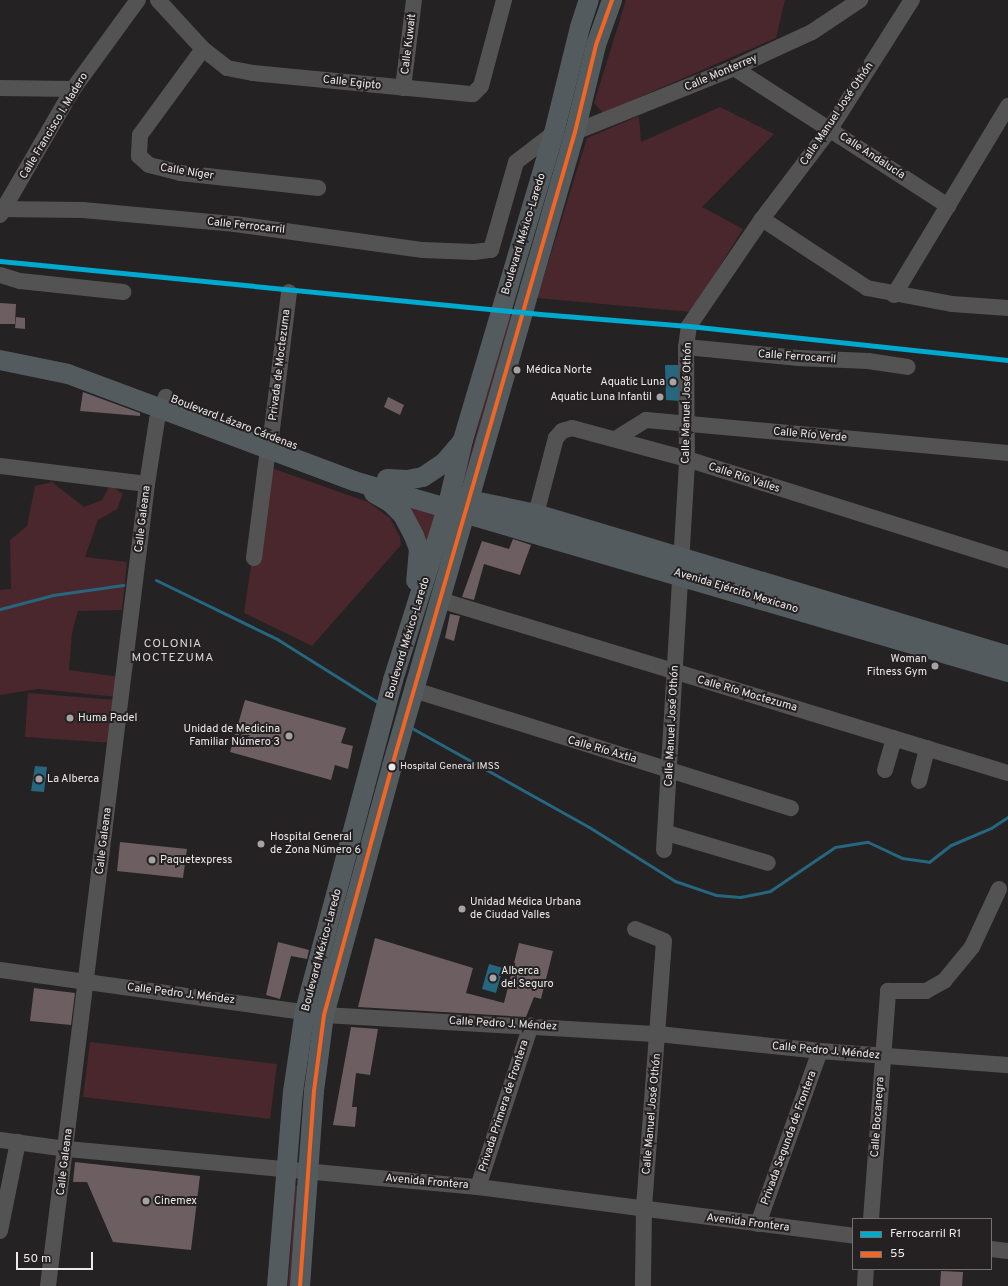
<!DOCTYPE html>
<html>
<head>
<meta charset="utf-8">
<style>
	body { margin:0 }
	#map { position:relative; width:1008px; height:1286px; overflow:hidden; background:#242223; font-family:Overpass,sans-serif }
	div>[style] { position:absolute }
	[style*='--x'] { left:calc(var(--x)*1px); top:calc(var(--y)*1px); width:calc(var(--w)*1px); rotate:calc(var(--a)*1deg) }
	.green>* { inset:0; background:#49272c }
	.water>* { inset:0; background:#26667e }
	.stream>* { height:3px; margin:-1.5px; padding:0 1.5px; transform-origin:1.5px; border-radius:1.5px; background:#26667e }
	.building>* { inset:0; background:#6c5e61 }
	.minor>* { height:16px; margin:-8px; padding:0 8px; transform-origin:8px; border-radius:8px; background:#545353 }
	.major>* { height:20px; margin:-10px; padding:0 10px; transform-origin:10px; border-radius:10px; background:#545b5e }
	.bus-1>* { height:4px; margin:-2px; padding:0 2px; transform-origin:2px; border-radius:2px; background:#f26522 }
	.rail-1>* { height:5px; margin:-2.5px; padding:0 2.5px; transform-origin:2.5px; border-radius:2.5px; background:#00a9ce }
	.dots>* { width:11px; height:11px; translate:-50% -50%; box-sizing:border-box; border:2px solid #252122; border-radius:50% }
	span { translate:-50% -50%; white-space:nowrap; text-align:center; line-height:1.15; -webkit-text-stroke:4px #252122; paint-order:stroke }
	.bus-label { font-size:10px; color:#ebe9e9 }
	.left { translate:0 -50%; text-align:left }
	.street-label { font-size:11px; color:#ebe9e9 }
	.poi-label { font-size:11px; color:#ebe9e9 }
	.right { translate:-100% -50%; text-align:right }
	.neighbourhood-label { font-size:12px; color:#d9d4d5; letter-spacing:1px }
	.legend { position:absolute; left:852px; top:1218px; width:140px; height:52px; box-sizing:border-box; background:#252122; border:1px solid #747172; margin:0; padding:5px 7px; list-style:none; font-size:12px; color:#ebe9e9 }
	.legend li { display:flex; align-items:center; gap:8px; height:20px }
	.legend b { width:20px; border:1px solid #747172 }
	.scale { position:absolute; left:16px; top:1252px; width:77px; height:18px; box-sizing:border-box; border:2px solid #ebe9e9; border-top:0; padding-left:5px; font-size:12px; line-height:14px; white-space:nowrap; color:#ebe9e9; -webkit-text-stroke:3px #252122; paint-order:stroke }
</style>
</head>
<body>
<div id="map">
	<div class="green">
		<div style="clip-path:polygon(626px 0,785px 0,776px 38px,603px 113px,594px 103px)"></div>
		<div style="clip-path:polygon(720px 107px,774px 134px,702px 207px,743px 229px,691px 312px,537px 298px,587px 138px,639px 116px,641px 142px)"></div>
		<div style="clip-path:polygon(508px 315px,516px 316px,466px 485px,463px 482px)"></div>
		<div style="clip-path:polygon(266px 466px,368px 502px,390px 518px,400px 537px,401px 545px,312px 646px,244px 613px)"></div>
		<div style="clip-path:polygon(52px 482px,84px 507px,102px 500px,110px 485px,123px 494px,117px 509px,98px 520px,85px 557px,127px 562px,122px 610px,78px 611px,72px 633px,69px 670px,120px 677px,118px 697px,38px 689px,0 695px,0 590px,11px 589px,10px 540px,27px 526px,35px 486px)"></div>
		<div style="clip-path:polygon(405px 504px,440px 515px,428px 552px)"></div>
		<div style="clip-path:polygon(28px 693px,116px 700px,113px 743px,25px 737px)"></div>
		<div style="clip-path:polygon(90px 1042px,277px 1064px,270px 1119px,83px 1097px)"></div>
		<div style="clip-path:polygon(298px 1185px,291px 1286px,288px 1286px,295px 1186px)"></div>
	</div>
	<div class="water">
		<div style="clip-path:polygon(665px 365px,679px 365px,680px 401px,666px 400px)"></div>
		<div style="clip-path:polygon(35px 766px,47px 767px,44px 792px,31px 791px)"></div>
		<div style="clip-path:polygon(489px 964px,503px 968px,496px 993px,482px 989px)"></div>
	</div>
	<div class="stream">
		<div style="--x:156;--y:580;--w:135;--a:26"></div>
		<div style="--x:277;--y:639;--w:120;--a:32.1"></div>
		<div style="--x:0;--y:609;--w:55;--a:-14.8"></div>
		<div style="--x:53;--y:595;--w:71;--a:-8.1"></div>
		<div style="--x:410;--y:727;--w:205;--a:29.2"></div>
		<div style="--x:589;--y:827;--w:102;--a:32.1"></div>
		<div style="--x:675;--y:881;--w:43;--a:18.9"></div>
		<div style="--x:716;--y:895;--w:24;--a:5"></div>
		<div style="--x:740;--y:897;--w:31;--a:-11"></div>
		<div style="--x:770;--y:891;--w:78;--a:-34.1"></div>
		<div style="--x:835;--y:847;--w:33;--a:-9"></div>
		<div style="--x:868;--y:842;--w:38;--a:25"></div>
		<div style="--x:902;--y:858;--w:27;--a:8"></div>
		<div style="--x:929;--y:862;--w:28;--a:-38"></div>
		<div style="--x:951;--y:845;--w:43;--a:-23"></div>
		<div style="--x:991;--y:828;--w:20;--a:-33"></div>
	</div>
	<div class="building">
		<div style="clip-path:polygon(0 303px,16px 304px,15px 324px,0 324px)"></div>
		<div style="clip-path:polygon(16px 317px,25px 318px,25px 329px,15px 328px)"></div>
		<div style="clip-path:polygon(83px 392px,140px 413px,140px 416px,80px 411px)"></div>
		<div style="clip-path:polygon(388px 397px,404px 405px,400px 415px,384px 407px)"></div>
		<div style="clip-path:polygon(513px 539px,531px 545px,520px 575px,484px 564px,474px 600px,462px 597px,482px 541px,509px 549px)"></div>
		<div style="clip-path:polygon(450px 614px,460px 616px,454px 641px,445px 638px)"></div>
		<div style="clip-path:polygon(245px 700px,346px 728px,341px 743px,353px 746px,348px 769px,335px 765px,331px 780px,230px 752px)"></div>
		<div style="clip-path:polygon(120px 842px,187px 849px,183px 878px,117px 871px)"></div>
		<div style="clip-path:polygon(375px 938px,473px 968px,466px 993px,504px 1003px,519px 943px,553px 951px,541px 999px,534px 997px,526px 1017px,358px 1007px)"></div>
		<div style="clip-path:polygon(278px 942px,309px 950px,307px 959px,291px 956px,280px 999px,266px 995px)"></div>
		<div style="clip-path:polygon(34px 988px,75px 993px,71px 1025px,30px 1021px)"></div>
		<div style="clip-path:polygon(351px 1027px,378px 1029px,370px 1075px,356px 1073px,352px 1107px,357px 1107px,355px 1127px,333px 1125px)"></div>
		<div style="clip-path:polygon(75px 1162px,200px 1176px,191px 1250px,113px 1242px,87px 1182px,73px 1182px)"></div>
		<div style="clip-path:polygon(941px 1271px,963px 1272px,962px 1286px,940px 1286px)"></div>
	</div>
	<div class="minor">
		<div style="--x:158;--y:0;--w:67;--a:47.4"></div>
		<div style="--x:203;--y:49;--w:31;--a:38"></div>
		<div style="--x:227;--y:68;--w:26;--a:11"></div>
		<div style="--x:253;--y:73;--w:221;--a:5.5"></div>
		<div style="--x:473;--y:94;--w:11;--a:-45"></div>
		<div style="--x:481;--y:86;--w:89;--a:-75"></div>
		<div style="--x:203;--y:49;--w:107;--a:126.2"></div>
		<div style="--x:140;--y:135;--w:21;--a:93"></div>
		<div style="--x:139;--y:156;--w:13;--a:42"></div>
		<div style="--x:149;--y:165;--w:32;--a:14"></div>
		<div style="--x:180;--y:173;--w:139;--a:6.2"></div>
		<div style="--x:734;--y:68;--w:255;--a:32.8"></div>
		<div style="--x:0;--y:88;--w:73;--a:0.8"></div>
		<div style="--x:403;--y:88;--w:89;--a:-82.9"></div>
		<div style="--x:575;--y:132;--w:171;--a:-21.9"></div>
		<div style="--x:734;--y:68;--w:86;--a:-24.8"></div>
		<div style="--x:812;--y:32;--w:58;--a:-33.7"></div>
		<div style="--x:0;--y:209;--w:83;--a:0.7"></div>
		<div style="--x:83;--y:210;--w:153;--a:5.3"></div>
		<div style="--x:235;--y:224;--w:190;--a:7.9"></div>
		<div style="--x:423;--y:250;--w:51;--a:2.2"></div>
		<div style="--x:474;--y:252;--w:17;--a:-7"></div>
		<div style="--x:491;--y:250;--w:91;--a:-74.1"></div>
		<div style="--x:516;--y:162;--w:48;--a:-37.3"></div>
		<div style="--x:0;--y:215;--w:146;--a:-59.9"></div>
		<div style="--x:73;--y:89;--w:110;--a:-53.9"></div>
		<div style="--x:762;--y:219;--w:126;--a:33.3"></div>
		<div style="--x:867;--y:288;--w:86;--a:10.7"></div>
		<div style="--x:952;--y:304;--w:56;--a:4.1"></div>
		<div style="--x:0;--y:275;--w:21;--a:17"></div>
		<div style="--x:20;--y:281;--w:104;--a:6.1"></div>
		<div style="--x:894;--y:295;--w:221;--a:-58.9"></div>
		<div style="--x:686;--y:347;--w:113;--a:5.6"></div>
		<div style="--x:798;--y:358;--w:70;--a:2.5"></div>
		<div style="--x:868;--y:361;--w:40;--a:8.5"></div>
		<div style="--x:271;--y:437;--w:146;--a:-82.9"></div>
		<div style="--x:617;--y:438;--w:34;--a:-32"></div>
		<div style="--x:646;--y:420;--w:364;--a:5.2"></div>
		<div style="--x:0;--y:466;--w:148;--a:7"></div>
		<div style="--x:536;--y:514;--w:79;--a:-75.3"></div>
		<div style="--x:556;--y:438;--w:9;--a:-49"></div>
		<div style="--x:562;--y:431;--w:10;--a:-17"></div>
		<div style="--x:572;--y:428;--w:119;--a:15.1"></div>
		<div style="--x:687;--y:459;--w:337;--a:17.5"></div>
		<div style="--x:254;--y:558;--w:110;--a:-82.7"></div>
		<div style="--x:440;--y:600;--w:594;--a:16.94"></div>
		<div style="--x:414;--y:690;--w:395;--a:17.4"></div>
		<div style="--x:885;--y:770;--w:33;--a:-74"></div>
		<div style="--x:919;--y:781;--w:34;--a:-76"></div>
		<div style="--x:667;--y:833;--w:105;--a:16.5"></div>
		<div style="--x:664;--y:850;--w:392;--a:-86.6"></div>
		<div style="--x:687;--y:459;--w:112;--a:-90.5"></div>
		<div style="--x:686;--y:347;--w:21;--a:-82"></div>
		<div style="--x:689;--y:326;--w:130;--a:-55.7"></div>
		<div style="--x:762;--y:219;--w:113;--a:-52.9"></div>
		<div style="--x:830;--y:129;--w:153;--a:-57.6"></div>
		<div style="--x:635;--y:929;--w:31;--a:22"></div>
		<div style="--x:664;--y:941;--w:270;--a:94.3"></div>
		<div style="--x:644;--y:1210;--w:76;--a:90.8"></div>
		<div style="--x:0;--y:970;--w:327;--a:7.9"></div>
		<div style="--x:324;--y:1015;--w:335;--a:3.3"></div>
		<div style="--x:658;--y:1034;--w:163;--a:6"></div>
		<div style="--x:820;--y:1051;--w:189;--a:4.3"></div>
		<div style="--x:0;--y:1140;--w:68;--a:7.7"></div>
		<div style="--x:67;--y:1149;--w:413;--a:5.3"></div>
		<div style="--x:478;--y:1187;--w:378;--a:7.4"></div>
		<div style="--x:478;--y:1187;--w:170;--a:-71.9"></div>
		<div style="--x:871;--y:1219;--w:229;--a:-85.7"></div>
		<div style="--x:888;--y:991;--w:38;--a:0"></div>
		<div style="--x:926;--y:991;--w:21;--a:-29"></div>
		<div style="--x:944;--y:981;--w:44;--a:-50.5"></div>
		<div style="--x:972;--y:947;--w:64;--a:-65"></div>
		<div style="--x:758;--y:1224;--w:184;--a:-70.3"></div>
		<div style="--x:0;--y:1231;--w:91;--a:-78.6"></div>
		<div style="--x:991;--y:1249;--w:17;--a:7"></div>
		<div style="--x:48;--y:1286;--w:808;--a:-82.96"></div>
		<div style="--x:147;--y:484;--w:65;--a:-81.1"></div>
		<div style="--x:157;--y:420;--w:25;--a:-69"></div>
		<div style="--x:865;--y:1286;--w:17;--a:-87"></div>
	</div>
	<div class="major">
		<div style="--x:0;--y:360;--w:69;--a:11.6"></div>
		<div style="--x:68;--y:374;--w:305;--a:20.5"></div>
		<div style="--x:354;--y:481;--w:681;--a:16.28"></div>
		<div style="--x:387;--y:479;--w:20;--a:3"></div>
		<div style="--x:407;--y:480;--w:16;--a:-11"></div>
		<div style="--x:423;--y:477;--w:27;--a:-34"></div>
		<div style="--x:445;--y:462;--w:25;--a:-50"></div>
		<div style="--x:374;--y:493;--w:20;--a:30"></div>
		<div style="--x:391;--y:503;--w:17;--a:45"></div>
		<div style="--x:403;--y:515;--w:24;--a:62"></div>
		<div style="--x:414;--y:536;--w:14;--a:69"></div>
		<div style="--x:419;--y:549;--w:32;--a:95"></div>
		<div style="--x:455;--y:497;--w:83;--a:11.9"></div>
		<div style="--x:536;--y:514;--w:493;--a:16.7"></div>
		<div style="--x:277;--y:1286;--w:195;--a:-85.3"></div>
		<div style="--x:293;--y:1092;--w:82;--a:-81.6"></div>
		<div style="--x:305;--y:1011;--w:342;--a:-75.1"></div>
		<div style="--x:393;--y:680;--w:179;--a:-72.5"></div>
		<div style="--x:447;--y:509;--w:71;--a:-76.9"></div>
		<div style="--x:463;--y:440;--w:320;--a:-73.5"></div>
		<div style="--x:554;--y:133;--w:109;--a:-76.2"></div>
		<div style="--x:580;--y:27;--w:28;--a:-72"></div>
		<div style="--x:300;--y:1286;--w:196;--a:-85.9"></div>
		<div style="--x:314;--y:1091;--w:77;--a:-82.5"></div>
		<div style="--x:324;--y:1015;--w:258;--a:-74.7"></div>
		<div style="--x:392;--y:766;--w:660;--a:-73.9"></div>
		<div style="--x:575;--y:132;--w:89;--a:-76.4"></div>
		<div style="--x:596;--y:45;--w:48;--a:-70.4"></div>
	</div>
	<div class="bus-1">
		<div style="--x:300;--y:1286;--w:196;--a:-85.9"></div>
		<div style="--x:314;--y:1091;--w:77;--a:-82.5"></div>
		<div style="--x:324;--y:1015;--w:258;--a:-74.7"></div>
		<div style="--x:392;--y:766;--w:660;--a:-73.9"></div>
		<div style="--x:575;--y:132;--w:89;--a:-76.4"></div>
		<div style="--x:596;--y:45;--w:48;--a:-70.4"></div>
	</div>
	<div class="rail-1">
		<div style="--x:0;--y:261;--w:543;--a:5.61"></div>
		<div style="--x:540;--y:314;--w:149;--a:4.6"></div>
		<div style="--x:689;--y:326;--w:321;--a:6.1"></div>
	</div>
	<div class="dots">
		<div style="left:517px;top:370px;background:#a5a3a4"></div>
		<div style="left:673px;top:382px;background:#a5a3a4"></div>
		<div style="left:660px;top:397px;background:#a5a3a4"></div>
		<div style="left:935px;top:666px;background:#a5a3a4"></div>
		<div style="left:70px;top:718px;background:#a5a3a4"></div>
		<div style="left:289px;top:736px;background:#a5a3a4"></div>
		<div style="left:392px;top:767px;background:#ebe9e9"></div>
		<div style="left:39px;top:779px;background:#a5a3a4"></div>
		<div style="left:261px;top:844px;background:#a5a3a4"></div>
		<div style="left:152px;top:860px;background:#a5a3a4"></div>
		<div style="left:462px;top:909px;background:#a5a3a4"></div>
		<div style="left:493px;top:978px;background:#a5a3a4"></div>
		<div style="left:146px;top:1201px;background:#a5a3a4"></div>
	</div>
	<div class="bus-label">
		<span class="left" style="left:400px;top:767px">Hospital General IMSS</span>
	</div>
	<div class="street-label">
		<span style="left:409px;top:44px;rotate:-83deg">Calle Kuwait</span>
		<span style="left:721px;top:73px;rotate:-23deg">Calle Monterrey</span>
		<span style="left:352px;top:83px;rotate:6deg">Calle Egipto</span>
		<span style="left:837px;top:114px;rotate:-56deg">Calle Manuel José Othón</span>
		<span style="left:54px;top:126px;rotate:-59deg">Calle Francisco I. Madero</span>
		<span style="left:872px;top:156px;rotate:33deg">Calle Andalucía</span>
		<span style="left:187px;top:172px;rotate:9deg">Calle Níger</span>
		<span style="left:246px;top:226px;rotate:6deg">Calle Ferrocarril</span>
		<span style="left:524px;top:234px;rotate:-73deg">Boulevard México-Laredo</span>
		<span style="left:797px;top:357px;rotate:4deg">Calle Ferrocarril</span>
		<span style="left:280px;top:365px;rotate:-83deg">Privada de Moctezuma</span>
		<span style="left:687px;top:403px;rotate:-89deg">Calle Manuel José Othón</span>
		<span style="left:234px;top:423px;rotate:21deg">Boulevard Lázaro Cárdenas</span>
		<span style="left:810px;top:435px;rotate:5deg">Calle Río Verde</span>
		<span style="left:744px;top:478px;rotate:18deg">Calle Río Valles</span>
		<span style="left:143px;top:519px;rotate:-83deg">Calle Galeana</span>
		<span style="left:736px;top:591px;rotate:17deg">Avenida Ejército Mexicano</span>
		<span style="left:408px;top:638px;rotate:-73deg">Boulevard México-Laredo</span>
		<span style="left:747px;top:694px;rotate:16deg">Calle Río Moctezuma</span>
		<span style="left:672px;top:726px;rotate:-87deg">Calle Manuel José Othón</span>
		<span style="left:602px;top:750px;rotate:16deg">Calle Río Axtla</span>
		<span style="left:104px;top:841px;rotate:-83deg">Calle Galeana</span>
		<span style="left:322px;top:950px;rotate:-75deg">Boulevard México-Laredo</span>
		<span style="left:181px;top:994px;rotate:7deg">Calle Pedro J. Méndez</span>
		<span style="left:503px;top:1024px;rotate:3deg">Calle Pedro J. Méndez</span>
		<span style="left:826px;top:1051px;rotate:5deg">Calle Pedro J. Méndez</span>
		<span style="left:504px;top:1106px;rotate:-72deg">Privada Primera de Frontera</span>
		<span style="left:652px;top:1114px;rotate:-85deg">Calle Manuel José Othón</span>
		<span style="left:878px;top:1117px;rotate:-86deg">Calle Bocanegra</span>
		<span style="left:789px;top:1138px;rotate:-70deg">Privada Segunda de Frontera</span>
		<span style="left:65px;top:1162px;rotate:-83deg">Calle Galeana</span>
		<span style="left:427px;top:1182px;rotate:5deg">Avenida Frontera</span>
		<span style="left:748px;top:1223px;rotate:7deg">Avenida Frontera</span>
	</div>
	<div class="poi-label">
		<span class="left" style="left:526px;top:370px">Médica Norte</span>
		<span class="right" style="left:665px;top:382px">Aquatic Luna</span>
		<span class="right" style="left:652px;top:397px">Aquatic Luna Infantil</span>
		<span class="right" style="left:927px;top:666px">Woman<br>Fitness Gym</span>
		<span class="left" style="left:78px;top:718px">Huma Padel</span>
		<span class="right" style="left:280px;top:736px">Unidad de Medicina<br>Familiar Número 3</span>
		<span class="left" style="left:47px;top:779px">La Alberca</span>
		<span class="left" style="left:270px;top:844px">Hospital General<br>de Zona Número 6</span>
		<span class="left" style="left:160px;top:860px">Paquetexpress</span>
		<span class="left" style="left:470px;top:909px">Unidad Médica Urbana<br>de Ciudad Valles</span>
		<span class="left" style="left:501px;top:978px">Alberca<br>del Seguro</span>
		<span class="left" style="left:154px;top:1201px">Cinemex</span>
	</div>
	<div class="neighbourhood-label">
		<span style="left:173px;top:652px">COLONIA<br>MOCTEZUMA</span>
	</div>
	<ul class="legend">
	<li><b style="height:5px;background:#00a9ce"></b>Ferrocarril R1</li>
	<li><b style="height:5px;background:#f26522"></b>55</li>
	</ul>
	<div class="scale">50 m</div>
</div>
</body>
</html>
